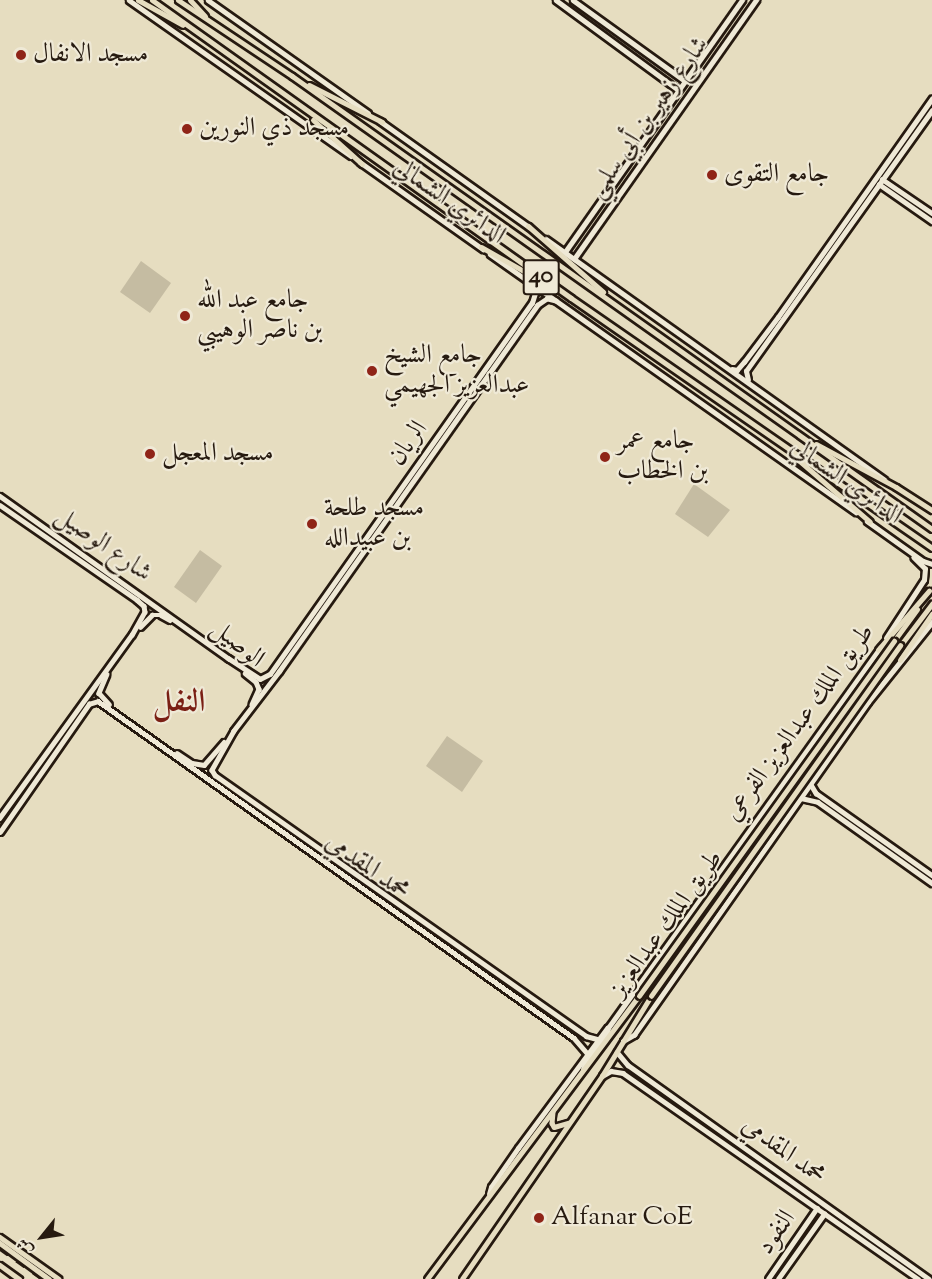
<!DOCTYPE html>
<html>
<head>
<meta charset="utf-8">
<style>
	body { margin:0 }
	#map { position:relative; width:932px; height:1279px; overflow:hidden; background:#e6ddc0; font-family:"Sorts Mill Goudy",Amiri,serif }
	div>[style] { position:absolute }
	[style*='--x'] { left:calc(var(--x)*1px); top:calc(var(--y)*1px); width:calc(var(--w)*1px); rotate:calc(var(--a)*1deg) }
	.green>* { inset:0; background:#c5bca2 }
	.secondary-tunnel>* { height:4.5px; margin-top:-2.25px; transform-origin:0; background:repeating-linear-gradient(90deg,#c0b69d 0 4.5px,transparent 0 6.5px) }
	.roads { filter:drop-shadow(2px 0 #261a10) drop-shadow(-2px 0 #261a10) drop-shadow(0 2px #261a10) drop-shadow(0 -2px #261a10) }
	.secondary>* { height:4.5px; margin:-2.25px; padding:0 2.25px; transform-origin:2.25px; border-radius:2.25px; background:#efe9d6 }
	.primary>* { height:4.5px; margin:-2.25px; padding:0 2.25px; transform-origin:2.25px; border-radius:2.25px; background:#e6ddc0 }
	.highway>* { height:5px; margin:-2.5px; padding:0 2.5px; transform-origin:2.5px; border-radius:2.5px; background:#e6ddc0 }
	.rail>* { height:1.5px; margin-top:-0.75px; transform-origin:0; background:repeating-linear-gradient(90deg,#261a10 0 10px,transparent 0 20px) }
	.bridges { filter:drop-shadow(2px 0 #261a10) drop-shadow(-2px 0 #261a10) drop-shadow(0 2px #261a10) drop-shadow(0 -2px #261a10) }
	.primary-bridge>* { height:4.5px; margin:-2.25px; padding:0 2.25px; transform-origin:2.25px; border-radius:2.25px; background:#e6ddc0 }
	.dots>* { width:16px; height:16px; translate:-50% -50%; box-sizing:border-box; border:3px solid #efe9d6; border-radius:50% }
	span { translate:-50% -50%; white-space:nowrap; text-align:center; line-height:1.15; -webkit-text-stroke:4.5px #efe9d6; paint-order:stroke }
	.shield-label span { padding:2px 4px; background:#efe9d6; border:2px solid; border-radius:4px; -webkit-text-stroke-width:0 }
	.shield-label { font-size:24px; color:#261a10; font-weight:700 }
	.poi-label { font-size:26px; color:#261a10 }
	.left { translate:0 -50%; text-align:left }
	.street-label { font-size:26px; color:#261a10 }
	.district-label { font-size:32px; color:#7a1f14; font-weight:700 }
	.north { position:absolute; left:12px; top:1207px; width:60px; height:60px; -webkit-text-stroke:4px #efe9d6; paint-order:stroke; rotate:240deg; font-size:16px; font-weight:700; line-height:24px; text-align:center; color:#261a10 }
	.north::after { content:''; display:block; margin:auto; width:21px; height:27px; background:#261a10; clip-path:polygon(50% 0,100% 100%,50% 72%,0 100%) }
</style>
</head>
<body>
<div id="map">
	<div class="green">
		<div style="clip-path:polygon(141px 261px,171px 283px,150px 313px,120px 292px)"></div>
		<div style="clip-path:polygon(694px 484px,730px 510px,708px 537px,675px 514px)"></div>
		<div style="clip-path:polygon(200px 550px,222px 566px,196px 603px,174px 587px)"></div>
		<div style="clip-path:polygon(447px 736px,483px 761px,462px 792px,426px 766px)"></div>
	</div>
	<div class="secondary-tunnel">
		<div style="--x:735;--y:855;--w:9;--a:54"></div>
		<div style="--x:740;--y:862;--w:11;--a:10"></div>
		<div style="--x:722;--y:873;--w:9;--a:32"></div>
		<div style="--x:730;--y:878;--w:8;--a:60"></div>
	</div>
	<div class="roads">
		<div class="secondary">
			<div style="--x:129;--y:0;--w:271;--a:35.1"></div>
			<div style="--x:208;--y:0;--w:196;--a:35.2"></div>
			<div style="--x:556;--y:0;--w:150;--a:36.3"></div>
			<div style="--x:573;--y:0;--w:137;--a:35.8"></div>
			<div style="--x:380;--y:121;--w:183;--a:35.4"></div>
			<div style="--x:360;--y:162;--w:151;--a:35.3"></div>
			<div style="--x:882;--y:179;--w:60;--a:34.2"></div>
			<div style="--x:879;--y:184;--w:65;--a:34.9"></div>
			<div style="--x:546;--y:239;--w:415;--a:35.4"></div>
			<div style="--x:565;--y:252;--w:308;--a:-54.9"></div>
			<div style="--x:490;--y:254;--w:448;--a:35.2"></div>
			<div style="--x:574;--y:259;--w:317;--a:-54.9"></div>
			<div style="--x:556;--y:301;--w:9;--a:-167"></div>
			<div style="--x:547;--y:299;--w:11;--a:146"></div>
			<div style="--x:538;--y:305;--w:448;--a:125.2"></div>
			<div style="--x:280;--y:671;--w:76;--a:127.5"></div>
			<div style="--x:234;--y:731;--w:45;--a:119.4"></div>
			<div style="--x:212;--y:770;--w:6;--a:59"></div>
			<div style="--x:215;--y:775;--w:454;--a:35.1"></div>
			<div style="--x:586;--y:1036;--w:11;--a:15"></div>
			<div style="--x:732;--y:369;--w:5;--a:11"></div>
			<div style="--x:737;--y:370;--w:11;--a:-49"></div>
			<div style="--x:744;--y:362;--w:56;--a:-52.9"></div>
			<div style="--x:778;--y:317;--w:267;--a:-54.8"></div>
			<div style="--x:748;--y:380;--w:9;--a:-103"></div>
			<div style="--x:746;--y:371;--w:320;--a:-54.5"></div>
			<div style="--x:0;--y:496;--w:281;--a:35.4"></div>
			<div style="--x:0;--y:505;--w:167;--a:34.7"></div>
			<div style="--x:137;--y:600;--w:9;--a:41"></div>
			<div style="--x:144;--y:606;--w:6;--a:81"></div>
			<div style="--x:145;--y:612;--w:26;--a:119"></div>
			<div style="--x:132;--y:635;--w:226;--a:125.8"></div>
			<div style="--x:867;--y:521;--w:69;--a:35.5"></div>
			<div style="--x:923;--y:561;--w:9;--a:18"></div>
			<div style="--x:140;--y:627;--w:17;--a:-45"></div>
			<div style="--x:152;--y:615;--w:9;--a:0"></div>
			<div style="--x:161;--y:615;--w:10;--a:29"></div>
			<div style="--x:886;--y:638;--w:69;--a:-56.8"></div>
			<div style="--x:924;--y:580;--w:11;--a:-85"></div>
			<div style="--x:925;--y:569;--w:16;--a:-135"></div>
			<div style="--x:228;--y:658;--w:38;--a:33"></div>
			<div style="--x:260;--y:679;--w:11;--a:-27"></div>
			<div style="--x:270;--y:674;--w:454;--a:-54.8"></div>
			<div style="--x:532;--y:303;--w:10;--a:-73"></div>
			<div style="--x:535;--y:293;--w:7;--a:-117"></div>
			<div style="--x:245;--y:673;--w:14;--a:39"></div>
			<div style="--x:256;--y:682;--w:8;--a:67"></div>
			<div style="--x:259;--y:689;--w:17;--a:114"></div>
			<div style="--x:107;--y:674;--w:21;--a:113"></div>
			<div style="--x:99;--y:693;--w:15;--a:48"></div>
			<div style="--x:177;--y:753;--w:18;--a:34"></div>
			<div style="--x:192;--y:763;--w:12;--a:9"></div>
			<div style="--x:204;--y:765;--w:30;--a:-49"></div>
			<div style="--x:810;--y:783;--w:12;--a:59"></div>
			<div style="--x:816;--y:793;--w:142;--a:35.3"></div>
			<div style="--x:801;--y:798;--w:17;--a:13"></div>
			<div style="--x:818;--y:802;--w:140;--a:35.4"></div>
			<div style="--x:0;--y:832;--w:156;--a:-55.2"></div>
			<div style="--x:89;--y:704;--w:9;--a:-18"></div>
			<div style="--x:98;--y:701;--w:583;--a:35.3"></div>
			<div style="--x:574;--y:1038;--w:20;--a:49"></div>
			<div style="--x:623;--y:1041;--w:13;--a:-29"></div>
			<div style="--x:634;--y:1035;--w:407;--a:-54.9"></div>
			<div style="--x:868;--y:702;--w:102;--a:-51.3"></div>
			<div style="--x:617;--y:1052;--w:17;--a:50"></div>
			<div style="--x:628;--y:1065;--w:369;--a:35.4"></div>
			<div style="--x:583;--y:1069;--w:11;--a:-68"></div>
			<div style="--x:587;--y:1059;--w:32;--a:-51"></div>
			<div style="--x:607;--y:1034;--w:6;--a:-81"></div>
			<div style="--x:608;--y:1028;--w:467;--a:-54.4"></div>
			<div style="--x:602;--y:1076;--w:10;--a:-29"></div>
			<div style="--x:611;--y:1071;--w:12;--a:9"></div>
			<div style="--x:623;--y:1073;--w:360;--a:34.9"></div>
			<div style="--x:489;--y:1194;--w:7;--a:-74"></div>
			<div style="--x:491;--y:1187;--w:47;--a:-55.3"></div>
			<div style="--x:518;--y:1148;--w:149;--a:-53.4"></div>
			<div style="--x:768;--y:1279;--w:86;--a:-55.4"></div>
			<div style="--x:778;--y:1279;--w:80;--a:-54.7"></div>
		</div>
		<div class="primary">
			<div style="--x:896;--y:487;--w:43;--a:32.6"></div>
			<div style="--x:894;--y:641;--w:39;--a:-54"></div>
			<div style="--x:900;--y:646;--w:53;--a:-52.7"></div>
			<div style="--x:878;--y:650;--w:78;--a:-49.2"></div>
			<div style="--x:900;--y:660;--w:56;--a:-55.2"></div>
			<div style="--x:553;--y:1112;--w:11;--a:95"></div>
			<div style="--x:552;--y:1123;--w:4;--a:63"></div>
			<div style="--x:554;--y:1127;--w:15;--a:-16"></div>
			<div style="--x:0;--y:1237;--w:72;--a:35.4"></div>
			<div style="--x:0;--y:1243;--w:61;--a:36.3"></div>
			<div style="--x:0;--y:1265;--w:24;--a:36"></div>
			<div style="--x:427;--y:1279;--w:354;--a:-53.2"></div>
			<div style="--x:462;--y:1279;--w:247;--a:-55.4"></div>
			<div style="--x:602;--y:1076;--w:94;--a:-58.5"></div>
		</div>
		<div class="highway">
			<div style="--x:138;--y:0;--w:51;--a:29.1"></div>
			<div style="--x:152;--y:0;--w:514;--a:35.42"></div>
			<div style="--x:571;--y:298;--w:439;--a:34.7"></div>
			<div style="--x:178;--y:0;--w:137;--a:33.7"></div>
			<div style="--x:292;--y:76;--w:784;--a:35.29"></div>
			<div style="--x:190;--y:0;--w:22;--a:47"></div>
			<div style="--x:309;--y:85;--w:82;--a:26.9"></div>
			<div style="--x:313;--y:120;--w:66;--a:41.9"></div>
			<div style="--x:528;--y:226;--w:100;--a:41.3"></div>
			<div style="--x:481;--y:247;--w:73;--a:29.4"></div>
			<div style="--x:816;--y:444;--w:91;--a:28.3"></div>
			<div style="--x:797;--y:459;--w:96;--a:40.8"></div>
		</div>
	</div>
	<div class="rail">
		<div style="--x:0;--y:1250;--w:50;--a:35.3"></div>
	</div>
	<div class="bridges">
		<div class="primary-bridge">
			<div style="--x:639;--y:996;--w:437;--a:-54.3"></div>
			<div style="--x:651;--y:996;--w:430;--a:-54.6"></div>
		</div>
	</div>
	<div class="dots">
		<div style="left:21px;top:55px;background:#8f2418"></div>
		<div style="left:187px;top:129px;background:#8f2418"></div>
		<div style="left:712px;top:175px;background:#8f2418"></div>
		<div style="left:185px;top:316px;background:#8f2418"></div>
		<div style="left:372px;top:371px;background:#8f2418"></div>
		<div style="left:150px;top:454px;background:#8f2418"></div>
		<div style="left:605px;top:457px;background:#8f2418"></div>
		<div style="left:312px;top:524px;background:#8f2418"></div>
		<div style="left:539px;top:1218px;background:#8f2418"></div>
	</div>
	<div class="shield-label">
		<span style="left:541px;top:277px">40</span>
	</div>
	<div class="poi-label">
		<span class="left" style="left:33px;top:55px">مسجد الانفال</span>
		<span class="left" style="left:199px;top:129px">مسجد ذي النورين</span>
		<span class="left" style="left:724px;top:175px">جامع التقوى</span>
		<span class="left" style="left:197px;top:316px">جامع عبد الله<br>بن ناصر الوهيبي</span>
		<span class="left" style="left:384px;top:371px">جامع الشيخ<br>عبدالعزيز الجهيمي</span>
		<span class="left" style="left:617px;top:457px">جامع عمر<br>بن الخطاب</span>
		<span class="left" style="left:162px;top:454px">مسجد المعجل</span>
		<span class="left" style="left:324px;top:524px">مسجد طلحة<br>بن عبيدالله</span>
		<span class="left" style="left:551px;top:1218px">Alfanar CoE</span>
	</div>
	<div class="street-label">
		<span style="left:649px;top:118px;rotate:-55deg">شارع زهير بن أبي سلمي</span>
		<span style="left:449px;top:202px;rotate:35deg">الدائري الشمالي</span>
		<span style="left:409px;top:444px;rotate:-55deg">الريان</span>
		<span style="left:846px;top:482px;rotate:35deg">الدائري الشمالي</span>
		<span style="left:103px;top:545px;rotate:35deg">شارع الوصيل</span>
		<span style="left:237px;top:644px;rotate:39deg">الوصيل</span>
		<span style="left:800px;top:723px;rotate:-54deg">طريق الملك عبدالعزيز الفرعي</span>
		<span style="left:367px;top:867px;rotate:35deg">محمد المقدمي</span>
		<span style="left:667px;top:924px;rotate:-54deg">طريق الملك عبدالعزيز</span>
		<span style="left:783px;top:1151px;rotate:36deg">محمد المقدمي</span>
		<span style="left:777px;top:1233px;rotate:-55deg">النفود</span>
	</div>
	<div class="district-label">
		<span style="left:179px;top:703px">النفل</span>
	</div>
	<div class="north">ش</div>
</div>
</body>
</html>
